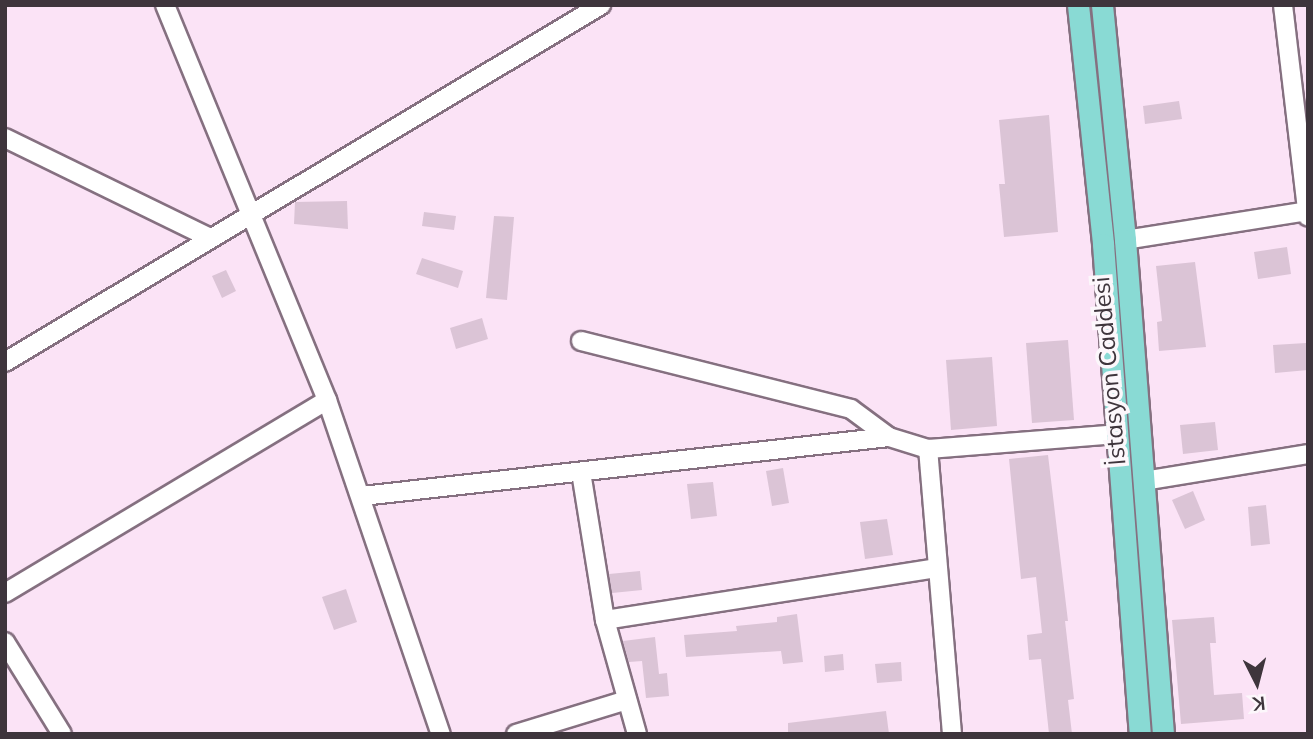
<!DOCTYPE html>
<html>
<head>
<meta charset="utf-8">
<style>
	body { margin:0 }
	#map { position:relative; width:1313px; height:739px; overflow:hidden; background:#fbe3f6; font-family:Mulish,sans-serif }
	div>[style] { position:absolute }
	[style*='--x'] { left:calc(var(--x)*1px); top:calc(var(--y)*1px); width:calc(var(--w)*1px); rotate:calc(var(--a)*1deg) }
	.building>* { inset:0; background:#dbc4d6 }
	.roads { filter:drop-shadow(2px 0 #857080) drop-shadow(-2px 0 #857080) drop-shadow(0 2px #857080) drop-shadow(0 -2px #857080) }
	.minor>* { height:18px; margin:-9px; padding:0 9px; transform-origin:9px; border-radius:9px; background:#fff }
	.major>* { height:21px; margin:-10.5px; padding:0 10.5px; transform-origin:10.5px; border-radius:10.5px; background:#89dad4 }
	span { translate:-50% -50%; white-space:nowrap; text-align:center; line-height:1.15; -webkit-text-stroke:7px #fcf7fb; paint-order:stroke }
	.street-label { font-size:24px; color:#3e353c }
	.frame { position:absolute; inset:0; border:7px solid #3e353c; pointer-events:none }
	.north { position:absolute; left:1222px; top:648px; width:70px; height:70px; -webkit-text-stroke:5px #fcf7fb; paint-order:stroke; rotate:174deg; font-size:19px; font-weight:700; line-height:28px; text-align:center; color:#3e353c }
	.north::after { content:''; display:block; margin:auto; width:24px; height:32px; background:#3e353c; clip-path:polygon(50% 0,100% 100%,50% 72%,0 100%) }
</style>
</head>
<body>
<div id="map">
	<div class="building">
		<div style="clip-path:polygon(1179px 101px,1182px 119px,1145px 124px,1143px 106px)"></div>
		<div style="clip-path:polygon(1049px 115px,1058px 232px,1004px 237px,999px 184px,1005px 184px,999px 120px)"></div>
		<div style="clip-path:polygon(347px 201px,348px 229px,294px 224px,295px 202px)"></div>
		<div style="clip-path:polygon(424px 212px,456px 216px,454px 230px,422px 226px)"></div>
		<div style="clip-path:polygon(494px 216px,514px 217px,507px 300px,486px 298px)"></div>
		<div style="clip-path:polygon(1287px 247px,1291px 274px,1258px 279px,1254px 252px)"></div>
		<div style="clip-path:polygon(422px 258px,463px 271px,458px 288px,416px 274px)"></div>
		<div style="clip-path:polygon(1195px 262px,1206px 347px,1159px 351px,1157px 322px,1162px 321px,1156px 266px)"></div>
		<div style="clip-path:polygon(226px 270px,236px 291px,222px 298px,212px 276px)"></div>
		<div style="clip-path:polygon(482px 318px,488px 339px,456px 349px,450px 328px)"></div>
		<div style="clip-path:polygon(1068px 340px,1074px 420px,1032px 423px,1026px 343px)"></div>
		<div style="clip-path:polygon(1306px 343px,1308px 370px,1275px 373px,1273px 345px)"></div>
		<div style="clip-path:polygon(992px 357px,997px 426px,951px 430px,946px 360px)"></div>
		<div style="clip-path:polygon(1215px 422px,1218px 450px,1183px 454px,1180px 425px)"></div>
		<div style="clip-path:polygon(1048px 455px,1068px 621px,1065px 621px,1074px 699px,1068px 700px,1072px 734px,1049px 734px,1041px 659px,1029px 660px,1027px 635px,1042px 633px,1036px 577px,1021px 579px,1009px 459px)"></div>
		<div style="clip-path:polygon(783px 468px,789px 503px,772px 506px,766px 471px)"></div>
		<div style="clip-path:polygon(713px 482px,717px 516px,691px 519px,687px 484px)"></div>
		<div style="clip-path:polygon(1193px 491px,1205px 520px,1185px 529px,1172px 500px)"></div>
		<div style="clip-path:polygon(1266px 505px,1270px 544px,1251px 546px,1248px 507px)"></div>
		<div style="clip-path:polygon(887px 519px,893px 555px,865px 559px,860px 522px)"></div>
		<div style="clip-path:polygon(640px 571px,642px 590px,612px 593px,609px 574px)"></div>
		<div style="clip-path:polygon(346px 589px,357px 622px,334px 630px,322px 597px)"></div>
		<div style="clip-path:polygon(797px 614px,803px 662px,783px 664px,781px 651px,686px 657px,684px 635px,737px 631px,736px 626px,777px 622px,777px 617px)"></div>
		<div style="clip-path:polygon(1214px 617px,1216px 643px,1210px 643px,1214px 695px,1242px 693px,1244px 719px,1181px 724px,1172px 620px)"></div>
		<div style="clip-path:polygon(655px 637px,659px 674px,667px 673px,669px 696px,646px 698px,642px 661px,629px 662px,623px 641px)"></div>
		<div style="clip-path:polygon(843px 654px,844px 670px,825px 672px,824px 656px)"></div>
		<div style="clip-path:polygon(901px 662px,902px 681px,877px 683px,875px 664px)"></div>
		<div style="clip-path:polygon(886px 711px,889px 734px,788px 734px,788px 723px)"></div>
	</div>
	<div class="roads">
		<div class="minor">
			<div style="--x:165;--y:5;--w:427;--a:67.7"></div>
			<div style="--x:327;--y:400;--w:353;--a:71.2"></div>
			<div style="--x:1283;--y:5;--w:213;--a:83.3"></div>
			<div style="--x:5;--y:138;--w:228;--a:26"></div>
			<div style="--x:1125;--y:240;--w:185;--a:-9"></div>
			<div style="--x:581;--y:341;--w:278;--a:14.1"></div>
			<div style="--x:851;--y:409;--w:47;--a:36.4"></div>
			<div style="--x:889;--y:437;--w:41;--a:17.1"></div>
			<div style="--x:5;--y:362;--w:695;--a:-30.92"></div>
			<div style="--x:581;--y:472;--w:150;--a:80.8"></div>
			<div style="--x:605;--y:620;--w:118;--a:74.3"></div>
			<div style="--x:1144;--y:481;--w:166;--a:-9.3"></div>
			<div style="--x:362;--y:496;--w:530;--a:-6.39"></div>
			<div style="--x:5;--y:593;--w:375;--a:-30.9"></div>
			<div style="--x:605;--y:620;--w:336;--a:-8.9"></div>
			<div style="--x:5;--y:642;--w:108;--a:58.2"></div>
			<div style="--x:516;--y:734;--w:116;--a:-17"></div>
			<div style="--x:952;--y:734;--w:286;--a:-94.8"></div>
			<div style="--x:928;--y:449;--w:190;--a:-4.5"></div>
		</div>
		<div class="major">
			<div style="--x:1078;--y:5;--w:240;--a:84"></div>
			<div style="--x:1103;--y:244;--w:491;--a:85.7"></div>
			<div style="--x:1102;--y:5;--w:236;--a:84.4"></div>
			<div style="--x:1125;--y:240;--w:495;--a:85.6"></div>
		</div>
	</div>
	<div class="street-label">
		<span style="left:1109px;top:371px;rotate:-95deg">İstasyon Caddesi</span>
	</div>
	<div class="frame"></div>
	<div class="north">K</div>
</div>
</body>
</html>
